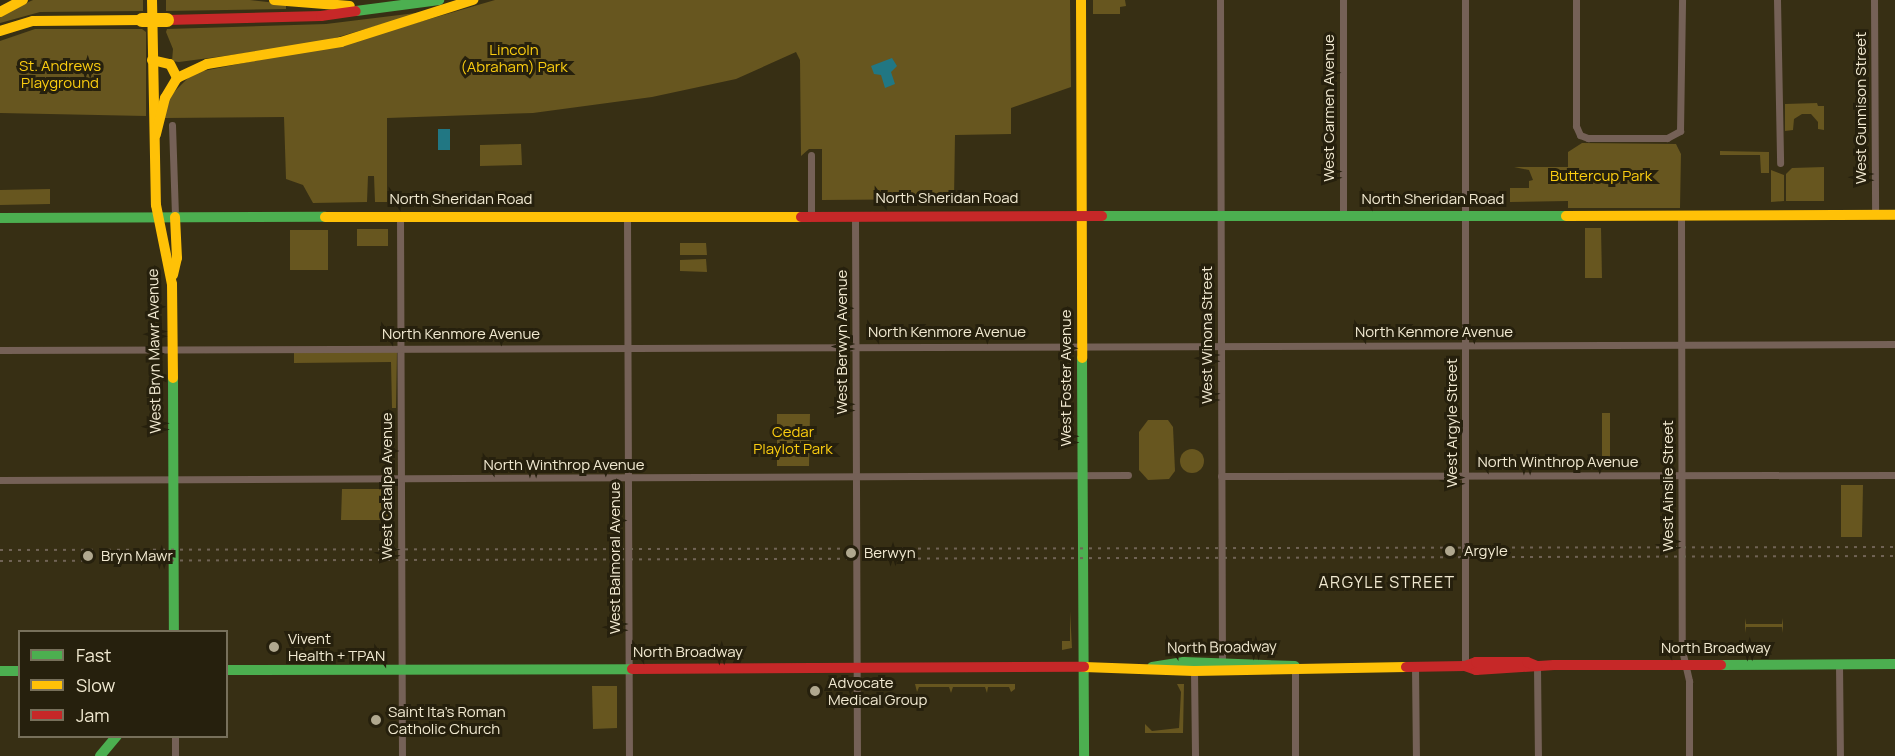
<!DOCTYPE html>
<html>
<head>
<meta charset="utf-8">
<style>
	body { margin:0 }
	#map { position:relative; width:1895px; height:756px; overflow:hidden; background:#372f14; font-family:Manrope,sans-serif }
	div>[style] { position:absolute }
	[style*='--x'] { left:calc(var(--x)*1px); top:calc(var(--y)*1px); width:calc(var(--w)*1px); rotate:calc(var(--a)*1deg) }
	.green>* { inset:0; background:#67561f }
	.round { border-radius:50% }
	.water>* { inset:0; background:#217783 }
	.street>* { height:7px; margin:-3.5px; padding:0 3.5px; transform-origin:3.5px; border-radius:3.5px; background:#756157 }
	.fast>* { height:10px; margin:-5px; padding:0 5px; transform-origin:5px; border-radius:5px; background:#4caf50 }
	.slow>* { height:10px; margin:-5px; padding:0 5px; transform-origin:5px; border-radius:5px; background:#ffc107 }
	.jam>* { height:10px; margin:-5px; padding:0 5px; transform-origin:5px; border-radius:5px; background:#c62828 }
	.rail>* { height:2px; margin-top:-1px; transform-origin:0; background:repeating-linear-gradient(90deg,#706355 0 3px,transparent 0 9px) }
	.slow-bridge>* { height:14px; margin:-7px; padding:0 7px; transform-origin:7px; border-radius:7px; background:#ffc107 }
	.dots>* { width:16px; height:16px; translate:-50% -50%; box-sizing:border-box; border:3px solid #26200d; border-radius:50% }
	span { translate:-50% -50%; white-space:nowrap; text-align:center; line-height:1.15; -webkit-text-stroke:6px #26200d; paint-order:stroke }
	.park-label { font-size:15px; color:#fbcd10 }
	.street-label { font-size:15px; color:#f1e9d1 }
	.poi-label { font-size:15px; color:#f1e9d1 }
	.left { translate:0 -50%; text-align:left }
	.neighbourhood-label { font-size:16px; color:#f1e9d1; letter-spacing:1.5px }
	.legend { position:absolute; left:18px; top:630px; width:210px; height:108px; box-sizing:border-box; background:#26200d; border:2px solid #77705b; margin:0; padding:8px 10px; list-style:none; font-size:18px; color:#f1e9d1 }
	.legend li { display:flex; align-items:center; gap:12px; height:30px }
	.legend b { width:30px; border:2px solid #77705b }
</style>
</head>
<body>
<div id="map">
	<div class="green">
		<div style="clip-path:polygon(33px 0,143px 0,143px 11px,40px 12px,0 23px,0 15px)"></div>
		<div style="clip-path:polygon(166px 0,250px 0,286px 4px,286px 9px,166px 11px)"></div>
		<div style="clip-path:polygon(495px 0,1070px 0,1071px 87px,1011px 108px,1011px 134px,955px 135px,954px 199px,822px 200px,822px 149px,809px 149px,801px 156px,800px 60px,796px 52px,736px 79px,652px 97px,533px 113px,387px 118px,387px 202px,375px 202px,374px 176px,368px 176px,367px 202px,313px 203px,303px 185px,286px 179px,284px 117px,164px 118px,169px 97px,193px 73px,354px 41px)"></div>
		<div style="clip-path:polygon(1093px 0,1125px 0,1126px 6px,1120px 7px,1120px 14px,1093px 14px)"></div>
		<div style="clip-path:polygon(424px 12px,314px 44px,179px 62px,172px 61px,173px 49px,166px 32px,167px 29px,326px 24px)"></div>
		<div style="clip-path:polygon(35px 29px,142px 29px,146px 32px,146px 116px,0 113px,0 41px)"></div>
		<div style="clip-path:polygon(1817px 103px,1818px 106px,1824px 106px,1824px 130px,1818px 129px,1818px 122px,1811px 114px,1802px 114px,1794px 119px,1793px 130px,1785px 131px,1785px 104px)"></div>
		<div style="clip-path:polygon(1582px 143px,1676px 144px,1681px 154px,1680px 208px,1568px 208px,1568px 201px,1510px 202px,1510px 188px,1529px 188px,1529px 181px,1533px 180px,1529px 170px,1514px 167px,1568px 167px,1568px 152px)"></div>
		<div style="clip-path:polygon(521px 144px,522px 165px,480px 166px,480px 145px)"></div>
		<div style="clip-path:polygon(1720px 151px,1769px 152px,1769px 173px,1761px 173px,1760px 155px,1720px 155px)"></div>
		<div style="clip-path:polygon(1824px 167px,1824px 201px,1786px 201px,1786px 174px,1792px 168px)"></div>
		<div style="clip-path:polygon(1771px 170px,1784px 175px,1784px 201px,1771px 202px)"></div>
		<div style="clip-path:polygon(50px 189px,50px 204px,0 205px,0 190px)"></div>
		<div style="clip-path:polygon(1585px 228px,1601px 228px,1602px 278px,1585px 278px)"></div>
		<div style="clip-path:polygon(357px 229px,388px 229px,388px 246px,357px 246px)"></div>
		<div style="clip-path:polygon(290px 230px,328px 230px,328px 270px,290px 270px)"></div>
		<div style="clip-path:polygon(680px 243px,706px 243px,707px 255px,680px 255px)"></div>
		<div style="clip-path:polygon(706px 259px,707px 272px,680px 271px,680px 260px)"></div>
		<div style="clip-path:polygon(294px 351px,397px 351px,396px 408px,392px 408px,391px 362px,294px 363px)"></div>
		<div style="clip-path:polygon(1602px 413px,1610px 413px,1610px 465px,1602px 465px)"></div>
		<div style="clip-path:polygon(777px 414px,810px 414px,809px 466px,777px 466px)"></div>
		<div style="clip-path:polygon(1148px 420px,1168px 420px,1173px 427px,1175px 471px,1169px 479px,1148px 480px,1139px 470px,1139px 432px)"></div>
		<div class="round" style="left:1180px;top:449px;width:24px;height:24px"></div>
		<div style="clip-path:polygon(1841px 485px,1863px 485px,1862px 537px,1841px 537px)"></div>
		<div style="clip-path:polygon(342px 489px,389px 489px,388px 520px,341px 520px)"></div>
		<div style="clip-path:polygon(1070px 611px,1072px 648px,1062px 650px,1062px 641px,1070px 641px)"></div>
		<div style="clip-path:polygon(1783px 618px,1783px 633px,1782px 627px,1746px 627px,1745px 633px,1745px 618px,1746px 624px,1782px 624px)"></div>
		<div style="clip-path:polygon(915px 684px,1015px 684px,1015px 689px,1011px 692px,1009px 687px,988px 687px,987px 693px,985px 687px,953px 687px,951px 693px,949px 687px,919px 687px,917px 692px)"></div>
		<div style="clip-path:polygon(1177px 684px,1184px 684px,1183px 733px,1145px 733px,1145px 724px,1152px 731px,1179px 728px,1181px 692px)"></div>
		<div style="clip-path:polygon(592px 686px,617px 686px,617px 728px,593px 729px)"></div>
	</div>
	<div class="water">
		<div style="clip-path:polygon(892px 58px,897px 66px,891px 72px,895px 84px,885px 88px,881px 75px,874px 74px,871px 66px)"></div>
		<div style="clip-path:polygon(438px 129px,450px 129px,450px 150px,438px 150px)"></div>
	</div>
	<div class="street">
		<div style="--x:1220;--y:0;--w:666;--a:89.83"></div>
		<div style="--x:1465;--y:0;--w:666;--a:90"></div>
		<div style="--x:1576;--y:0;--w:126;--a:90"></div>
		<div style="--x:1576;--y:126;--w:10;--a:66"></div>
		<div style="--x:1580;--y:135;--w:9;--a:21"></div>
		<div style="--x:1588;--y:138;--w:79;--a:0"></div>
		<div style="--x:1667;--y:138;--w:15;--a:-28"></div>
		<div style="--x:1680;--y:131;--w:131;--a:-89.1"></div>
		<div style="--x:1777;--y:0;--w:163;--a:88.9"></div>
		<div style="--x:1874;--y:0;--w:215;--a:89.7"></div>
		<div style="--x:172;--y:125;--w:92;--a:88.1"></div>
		<div style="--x:811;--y:215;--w:60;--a:-90"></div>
		<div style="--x:855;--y:215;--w:541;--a:89.79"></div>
		<div style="--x:1343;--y:215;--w:215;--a:-90"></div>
		<div style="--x:1681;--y:215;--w:435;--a:89.9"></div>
		<div style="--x:1682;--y:650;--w:32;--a:77"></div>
		<div style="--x:1689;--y:681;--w:75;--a:90"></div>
		<div style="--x:400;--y:216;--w:540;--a:89.79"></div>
		<div style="--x:627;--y:216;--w:540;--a:89.79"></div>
		<div style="--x:0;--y:350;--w:1895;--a:-0.18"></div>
		<div style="--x:1221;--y:476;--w:674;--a:-0.09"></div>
		<div style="--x:0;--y:480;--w:1128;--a:-0.25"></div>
		<div style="--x:1839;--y:664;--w:92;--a:89.4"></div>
		<div style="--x:1415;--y:666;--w:90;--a:89.4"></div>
		<div style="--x:1537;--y:666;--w:90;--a:89.4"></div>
		<div style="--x:1194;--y:671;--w:85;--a:89.3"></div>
		<div style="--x:175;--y:736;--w:20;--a:90"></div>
		<div style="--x:1295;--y:756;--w:90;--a:-90"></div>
	</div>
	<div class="fast">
		<div style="--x:356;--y:11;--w:84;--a:-7.5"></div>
		<div style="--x:1102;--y:216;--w:464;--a:0"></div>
		<div style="--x:0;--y:218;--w:325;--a:-0.2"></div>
		<div style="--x:1082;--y:358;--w:398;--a:89.7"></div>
		<div style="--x:173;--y:378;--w:254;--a:89.8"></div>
		<div style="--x:1721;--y:665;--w:174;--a:-0.3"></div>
		<div style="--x:1152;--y:667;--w:32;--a:-9"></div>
		<div style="--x:1184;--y:662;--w:111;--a:2.1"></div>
		<div style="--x:226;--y:670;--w:406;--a:-0.1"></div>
		<div style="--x:0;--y:671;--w:20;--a:0"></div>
		<div style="--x:100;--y:756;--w:26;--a:-50"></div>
	</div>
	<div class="slow">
		<div style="--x:152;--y:0;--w:205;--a:88.9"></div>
		<div style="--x:156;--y:205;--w:81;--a:78.6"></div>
		<div style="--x:172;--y:284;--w:94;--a:89.4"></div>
		<div style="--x:274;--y:0;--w:76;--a:4.5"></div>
		<div style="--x:1081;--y:0;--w:358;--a:89.8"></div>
		<div style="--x:0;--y:12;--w:26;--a:-28"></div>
		<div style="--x:0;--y:31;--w:34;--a:-17"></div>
		<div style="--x:33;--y:21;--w:109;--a:-0.5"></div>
		<div style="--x:152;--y:60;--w:18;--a:13"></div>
		<div style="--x:170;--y:64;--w:16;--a:63"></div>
		<div style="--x:177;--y:78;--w:23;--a:121"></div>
		<div style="--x:165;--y:98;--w:38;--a:104"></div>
		<div style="--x:177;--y:78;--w:33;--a:-25"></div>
		<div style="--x:207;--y:64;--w:136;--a:-9.3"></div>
		<div style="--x:341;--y:42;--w:139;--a:-17.7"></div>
		<div style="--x:1566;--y:216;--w:329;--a:-0.2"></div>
		<div style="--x:325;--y:217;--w:476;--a:0"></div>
		<div style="--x:173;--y:275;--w:17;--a:-77"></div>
		<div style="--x:177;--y:258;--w:41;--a:-92.8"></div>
		<div style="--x:1084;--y:667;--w:110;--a:2.1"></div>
		<div style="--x:1194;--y:671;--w:212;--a:-1.1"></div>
	</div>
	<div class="jam">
		<div style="--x:167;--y:20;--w:154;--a:-1.5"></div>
		<div style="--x:321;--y:16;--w:35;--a:-8"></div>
		<div style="--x:801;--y:217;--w:301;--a:-0.2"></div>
		<div style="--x:1465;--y:666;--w:12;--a:20"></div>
		<div style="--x:1476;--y:670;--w:78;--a:-3.7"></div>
		<div style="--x:1554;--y:665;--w:167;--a:0"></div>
		<div style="--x:1406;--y:667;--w:59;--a:-1"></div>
		<div style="--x:1465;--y:666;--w:12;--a:-20"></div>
		<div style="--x:1476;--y:662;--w:51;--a:0"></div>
		<div style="--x:1527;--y:662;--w:11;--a:22"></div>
		<div style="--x:632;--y:669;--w:452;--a:-0.3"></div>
	</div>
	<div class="rail">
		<div style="--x:0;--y:550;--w:1895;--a:-0.09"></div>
		<div style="--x:0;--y:561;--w:1895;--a:-0.15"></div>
	</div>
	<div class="slow-bridge">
		<div style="--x:142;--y:20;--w:25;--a:0"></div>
	</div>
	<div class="dots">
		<div style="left:1450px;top:551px;background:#b0a88f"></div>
		<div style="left:851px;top:553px;background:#b0a88f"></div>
		<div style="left:88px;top:556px;background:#b0a88f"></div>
		<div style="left:274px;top:647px;background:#b0a88f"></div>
		<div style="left:815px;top:691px;background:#b0a88f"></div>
		<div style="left:376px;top:720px;background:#b0a88f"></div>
	</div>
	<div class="park-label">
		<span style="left:514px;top:58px">Lincoln<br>(Abraham) Park</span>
		<span style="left:60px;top:74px">St. Andrews<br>Playground</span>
		<span style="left:1601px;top:176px">Buttercup Park</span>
		<span style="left:793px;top:440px">Cedar<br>Playlot Park</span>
	</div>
	<div class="street-label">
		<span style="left:1329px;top:108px;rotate:-90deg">West Carmen Avenue</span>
		<span style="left:1861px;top:108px;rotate:-90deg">West Gunnison Street</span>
		<span style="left:947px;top:198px">North Sheridan Road</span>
		<span style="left:461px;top:199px">North Sheridan Road</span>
		<span style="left:1433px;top:199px">North Sheridan Road</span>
		<span style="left:947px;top:332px">North Kenmore Avenue</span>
		<span style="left:1434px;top:332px">North Kenmore Avenue</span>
		<span style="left:461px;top:334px">North Kenmore Avenue</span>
		<span style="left:1207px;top:335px;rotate:-90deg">West Winona Street</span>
		<span style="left:842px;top:342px;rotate:-90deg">West Berwyn Avenue</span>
		<span style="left:154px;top:351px;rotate:-91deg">West Bryn Mawr Avenue</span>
		<span style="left:1066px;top:378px;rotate:-90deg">West Foster Avenue</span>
		<span style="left:1452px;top:423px;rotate:-90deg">West Argyle Street</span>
		<span style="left:1558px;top:462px">North Winthrop Avenue</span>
		<span style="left:564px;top:465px">North Winthrop Avenue</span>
		<span style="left:387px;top:486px;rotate:-90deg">West Catalpa Avenue</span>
		<span style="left:1668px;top:486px;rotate:-90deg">West Ainslie Street</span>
		<span style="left:615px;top:558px;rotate:-90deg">West Balmoral Avenue</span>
		<span style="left:1222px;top:647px;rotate:-1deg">North Broadway</span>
		<span style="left:1716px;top:648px">North Broadway</span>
		<span style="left:688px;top:652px">North Broadway</span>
	</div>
	<div class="poi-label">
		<span class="left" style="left:1464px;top:551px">Argyle</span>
		<span class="left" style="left:864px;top:553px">Berwyn</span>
		<span class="left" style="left:101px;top:556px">Bryn Mawr</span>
		<span class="left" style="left:288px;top:647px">Vivent<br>Health + TPAN</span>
		<span class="left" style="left:828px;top:691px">Advocate<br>Medical Group</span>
		<span class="left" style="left:388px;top:720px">Saint Ita's Roman<br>Catholic Church</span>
	</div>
	<div class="neighbourhood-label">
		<span style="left:1387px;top:582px">ARGYLE STREET</span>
	</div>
	<ul class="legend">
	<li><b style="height:8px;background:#4caf50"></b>Fast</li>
	<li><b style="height:8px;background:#ffc107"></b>Slow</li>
	<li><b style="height:8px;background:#c62828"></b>Jam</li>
	</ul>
</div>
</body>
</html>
